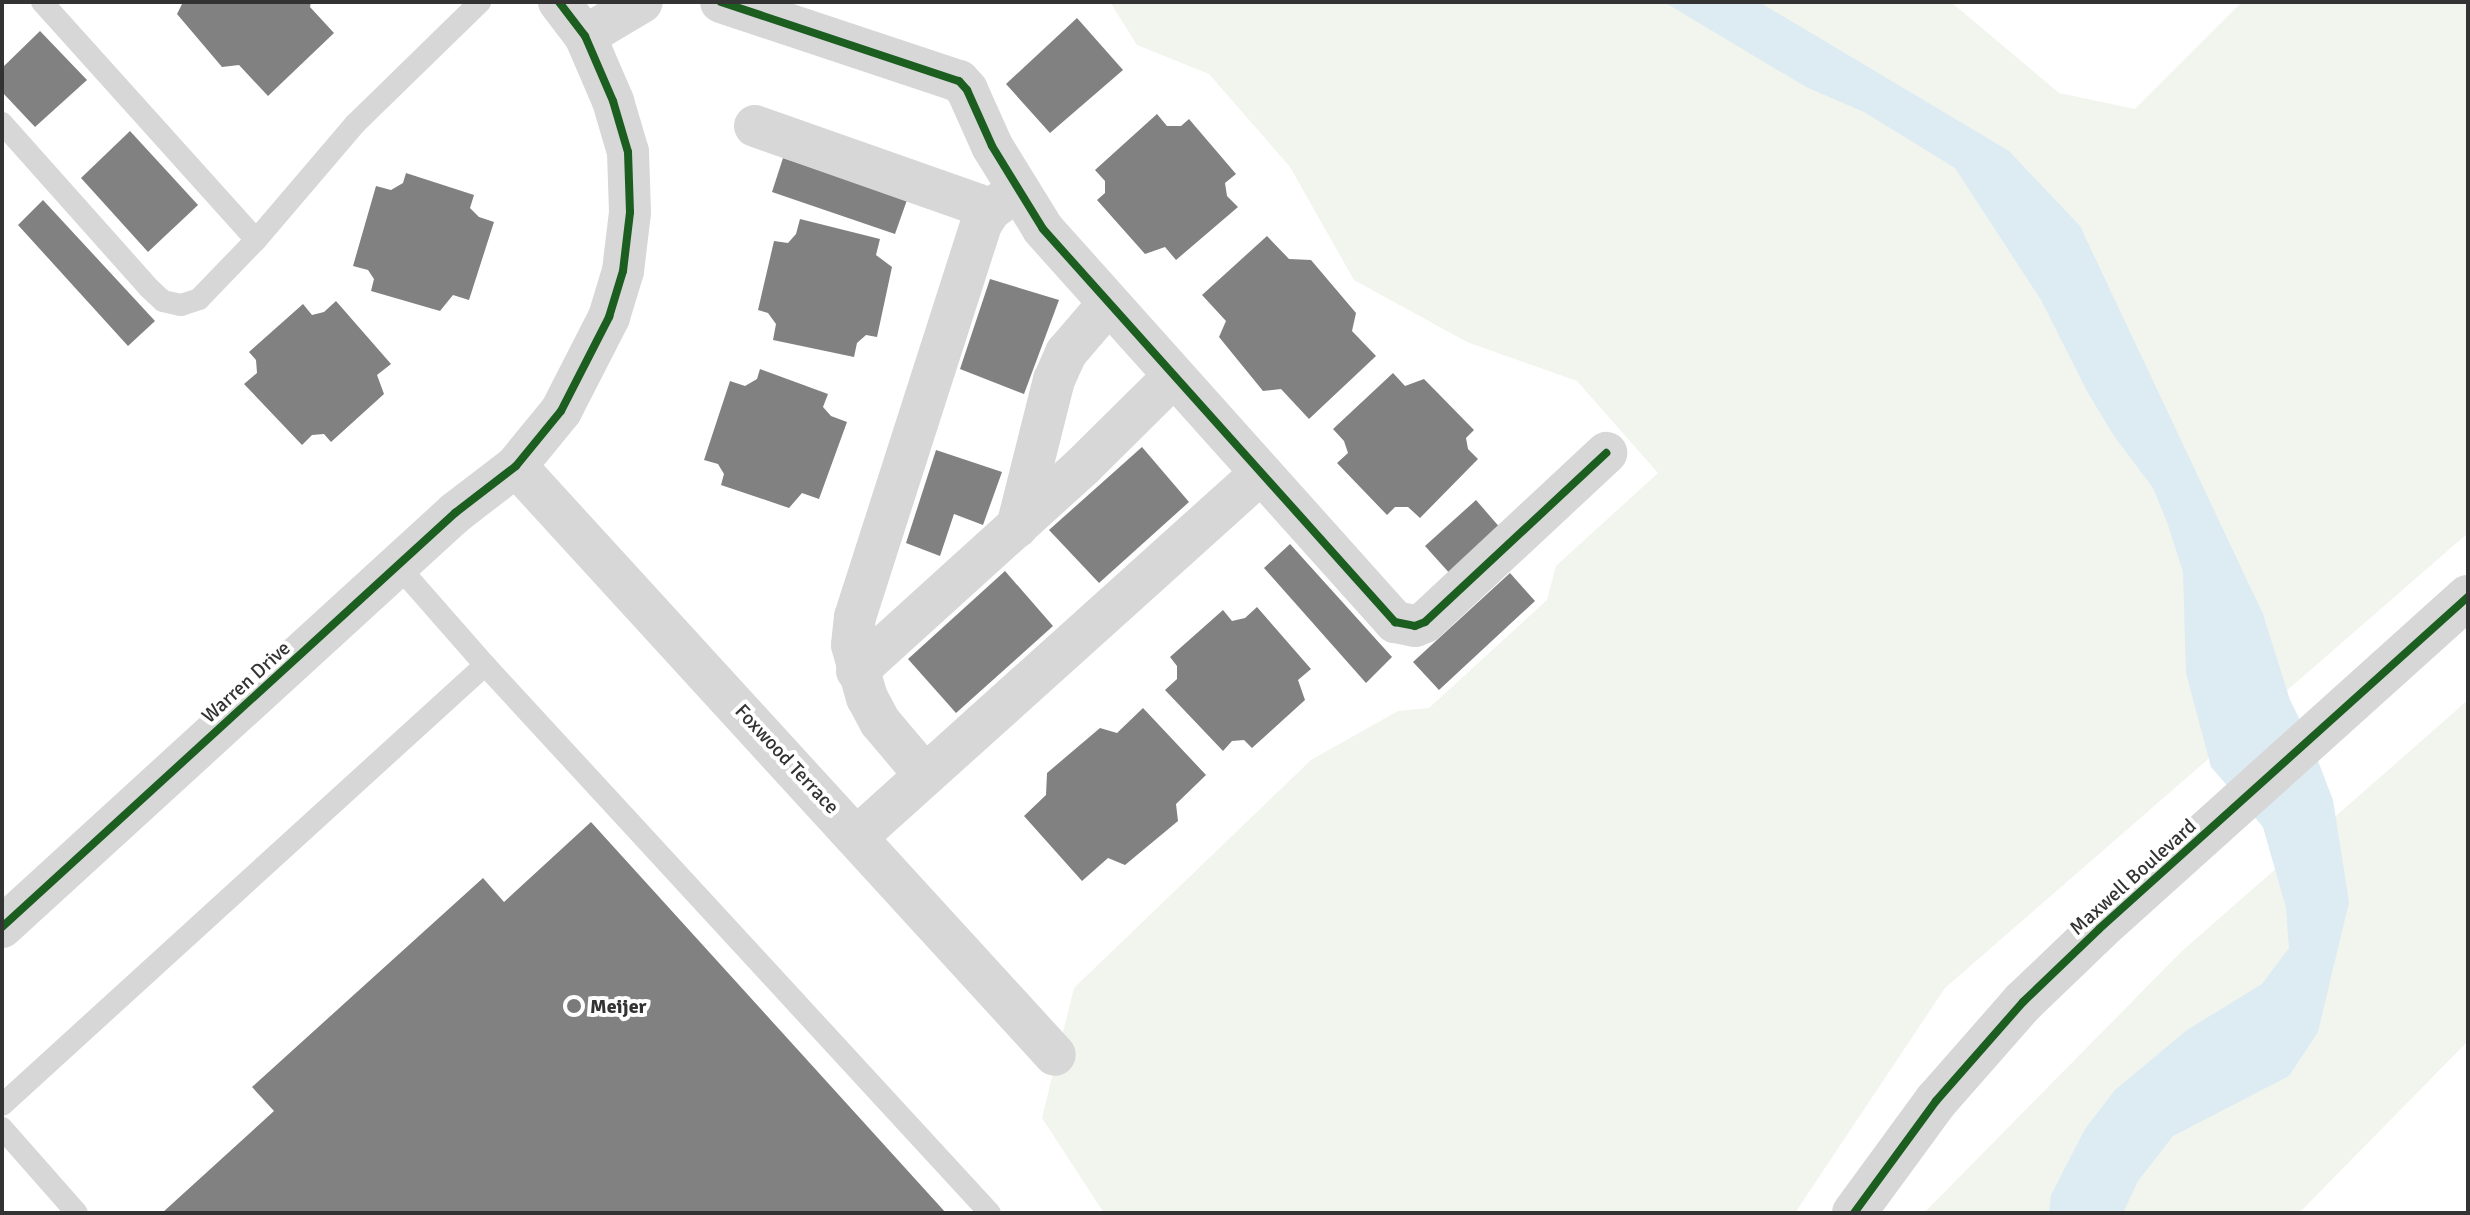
<!DOCTYPE html>
<html>
<head>
<meta charset="utf-8">
<style>
	body { margin:0 }
	#map { position:relative; width:2470px; height:1215px; overflow:hidden; background:#fff; font-family:Signika,sans-serif }
	div>[style] { position:absolute }
	[style*='--x'] { left:calc(var(--x)*1px); top:calc(var(--y)*1px); width:calc(var(--w)*1px); rotate:calc(var(--a)*1deg) }
	.green>* { inset:0; background:#f1f5ed }
	.water>* { inset:0; background:#ddebf3 }
	.building>* { inset:0; background:#818181 }
	.service>* { height:22px; margin:-11px; padding:0 11px; transform-origin:11px; border-radius:11px; background:#d7d7d7 }
	.minor>* { height:42px; margin:-21px; padding:0 21px; transform-origin:21px; border-radius:21px; background:#d7d7d7 }
	.tertiary>* { height:44px; margin:-22px; padding:0 22px; transform-origin:22px; border-radius:22px; background:#d7d7d7 }
	.cycleway>* { height:8px; margin:-4px; padding:0 4px; transform-origin:4px; border-radius:4px; background:#1b5e20 }
	.dots>* { width:22px; height:22px; translate:-50% -50%; box-sizing:border-box; border:4px solid #fff; border-radius:50% }
	span { translate:-50% -50%; white-space:nowrap; text-align:center; line-height:1.15; -webkit-text-stroke:8px #fff; paint-order:stroke }
	.street-label { font-size:20px; color:#333 }
	.poi-label { font-size:20px; color:#333; font-weight:700 }
	.left { translate:0 -50%; text-align:left }
	.frame { position:absolute; inset:0; border:4px solid #333; pointer-events:none }
</style>
</head>
<body>
<div id="map">
	<div class="green">
		<div style="clip-path:polygon(1110px 2px,1951px 2px,2059px 93px,2135px 109px,2242px 2px,2468px 2px,2468px 533px,1945px 988px,1795px 1213px,1104px 1213px,1042px 1118px,1074px 988px,1311px 760px,1398px 711px,1429px 708px,1547px 600px,1556px 566px,1658px 473px,1577px 381px,1467px 342px,1354px 280px,1290px 167px,1209px 74px,1137px 45px)"></div>
		<div style="clip-path:polygon(2468px 700px,2468px 1041px,2299px 1213px,1924px 1213px,2181px 952px)"></div>
	</div>
	<div class="water">
		<div style="clip-path:polygon(1664px 2px,1759px 2px,2009px 151px,2080px 226px,2263px 614px,2290px 700px,2310px 740px,2333px 800px,2349px 902px,2318px 1032px,2289px 1076px,2173px 1136px,2138px 1181px,2123px 1213px,2049px 1213px,2051px 1195px,2085px 1129px,2115px 1090px,2187px 1030px,2262px 984px,2289px 948px,2286px 908px,2263px 827px,2211px 767px,2186px 673px,2183px 572px,2167px 522px,2153px 488px,2114px 436px,2088px 393px,2041px 300px,1955px 168px,1864px 112px,1806px 87px)"></div>
	</div>
	<div class="building">
		<div style="clip-path:polygon(183px 2px,311px 2px,310px 7px,334px 33px,268px 96px,239px 65px,222px 67px,177px 14px)"></div>
		<div style="clip-path:polygon(1077px 18px,1123px 70px,1050px 133px,1006px 84px)"></div>
		<div style="clip-path:polygon(40px 31px,87px 80px,35px 127px,2px 92px,2px 68px)"></div>
		<div style="clip-path:polygon(1157px 114px,1167px 126px,1181px 126px,1189px 119px,1236px 174px,1225px 183px,1227px 196px,1238px 207px,1176px 260px,1165px 247px,1145px 254px,1097px 200px,1105px 193px,1105px 181px,1095px 170px)"></div>
		<div style="clip-path:polygon(130px 131px,198px 205px,148px 252px,81px 178px)"></div>
		<div style="clip-path:polygon(783px 158px,907px 200px,895px 234px,772px 192px)"></div>
		<div style="clip-path:polygon(406px 173px,474px 195px,470px 208px,479px 217px,494px 222px,469px 300px,453px 295px,440px 311px,371px 291px,374px 279px,368px 270px,353px 266px,376px 186px,391px 190px,403px 183px)"></div>
		<div style="clip-path:polygon(43px 200px,155px 321px,128px 346px,18px 225px)"></div>
		<div style="clip-path:polygon(800px 219px,880px 239px,876px 255px,892px 267px,877px 337px,866px 335px,857px 343px,854px 357px,773px 340px,776px 324px,768px 313px,758px 310px,774px 241px,788px 243px,796px 234px)"></div>
		<div style="clip-path:polygon(1267px 236px,1289px 259px,1311px 260px,1356px 313px,1352px 331px,1376px 356px,1309px 419px,1281px 389px,1263px 391px,1219px 337px,1226px 321px,1202px 295px)"></div>
		<div style="clip-path:polygon(990px 279px,1059px 300px,1024px 394px,960px 369px)"></div>
		<div style="clip-path:polygon(336px 301px,391px 364px,377px 375px,384px 394px,331px 442px,324px 434px,312px 435px,302px 445px,244px 384px,257px 373px,256px 360px,249px 352px,303px 304px,312px 315px,324px 312px)"></div>
		<div style="clip-path:polygon(760px 369px,828px 394px,823px 407px,831px 416px,847px 422px,819px 499px,802px 493px,789px 508px,721px 485px,724px 474px,718px 464px,704px 460px,730px 381px,745px 386px,757px 379px)"></div>
		<div style="clip-path:polygon(1393px 373px,1405px 386px,1424px 379px,1474px 430px,1466px 438px,1468px 449px,1478px 459px,1420px 518px,1408px 507px,1395px 507px,1387px 515px,1337px 463px,1348px 453px,1344px 441px,1333px 429px)"></div>
		<div style="clip-path:polygon(1142px 447px,1189px 502px,1099px 583px,1049px 530px)"></div>
		<div style="clip-path:polygon(936px 450px,1002px 472px,983px 525px,954px 514px,940px 556px,906px 543px)"></div>
		<div style="clip-path:polygon(1476px 500px,1502px 530px,1452px 576px,1425px 546px)"></div>
		<div style="clip-path:polygon(1290px 544px,1392px 657px,1366px 683px,1264px 568px)"></div>
		<div style="clip-path:polygon(1005px 571px,1053px 626px,956px 713px,908px 659px)"></div>
		<div style="clip-path:polygon(1510px 573px,1535px 601px,1439px 690px,1413px 662px)"></div>
		<div style="clip-path:polygon(1257px 607px,1311px 669px,1298px 680px,1305px 700px,1252px 748px,1244px 740px,1232px 741px,1223px 751px,1165px 690px,1177px 679px,1177px 666px,1170px 657px,1223px 610px,1232px 621px,1245px 618px)"></div>
		<div style="clip-path:polygon(1143px 708px,1206px 775px,1176px 804px,1178px 821px,1125px 865px,1108px 858px,1082px 881px,1024px 816px,1046px 795px,1047px 773px,1100px 728px,1117px 733px)"></div>
		<div style="clip-path:polygon(591px 822px,946px 1213px,162px 1213px,274px 1111px,252px 1087px,483px 878px,504px 902px)"></div>
	</div>
	<div class="service">
		<div style="--x:42;--y:2;--w:320;--a:48"></div>
		<div style="--x:2;--y:123;--w:221;--a:48.3"></div>
		<div style="--x:149;--y:288;--w:19;--a:43"></div>
		<div style="--x:163;--y:301;--w:18;--a:13"></div>
		<div style="--x:181;--y:305;--w:19;--a:-18"></div>
		<div style="--x:199;--y:299;--w:82;--a:-46"></div>
		<div style="--x:256;--y:240;--w:153;--a:-49.5"></div>
		<div style="--x:355;--y:124;--w:175;--a:-44.3"></div>
		<div style="--x:485;--y:665;--w:745;--a:47.34"></div>
		<div style="--x:2;--y:1105;--w:653;--a:-42.33"></div>
		<div style="--x:485;--y:665;--w:132;--a:-131.3"></div>
		<div style="--x:2;--y:1128;--w:113;--a:48.6"></div>
	</div>
	<div class="minor">
		<div style="--x:721;--y:2;--w:251;--a:18.4"></div>
		<div style="--x:959;--y:81;--w:12;--a:48"></div>
		<div style="--x:967;--y:90;--w:61;--a:65.9"></div>
		<div style="--x:992;--y:146;--w:97;--a:58.4"></div>
		<div style="--x:1043;--y:229;--w:528;--a:48.15"></div>
		<div style="--x:1395;--y:622;--w:20;--a:11"></div>
		<div style="--x:1415;--y:626;--w:11;--a:-22"></div>
		<div style="--x:1425;--y:622;--w:248;--a:-43"></div>
		<div style="--x:585;--y:36;--w:66;--a:-30.8"></div>
		<div style="--x:755;--y:126;--w:250;--a:19.4"></div>
		<div style="--x:516;--y:466;--w:798;--a:47.54"></div>
		<div style="--x:1017;--y:527;--w:152;--a:-75.9"></div>
		<div style="--x:1054;--y:380;--w:30;--a:-66"></div>
		<div style="--x:1066;--y:353;--w:65;--a:-49.4"></div>
		<div style="--x:857;--y:671;--w:305;--a:-42.2"></div>
		<div style="--x:1083;--y:466;--w:127;--a:-44.7"></div>
		<div style="--x:924;--y:774;--w:68;--a:-130.2"></div>
		<div style="--x:880;--y:722;--w:27;--a:-118"></div>
		<div style="--x:867;--y:698;--w:55;--a:-105.8"></div>
		<div style="--x:852;--y:645;--w:28;--a:-84"></div>
		<div style="--x:855;--y:617;--w:413;--a:-72.2"></div>
		<div style="--x:981;--y:224;--w:18;--a:-56"></div>
		<div style="--x:991;--y:209;--w:32;--a:-34"></div>
		<div style="--x:858;--y:836;--w:542;--a:-42.01"></div>
		<div style="--x:2;--y:927;--w:614;--a:-42.42"></div>
		<div style="--x:455;--y:513;--w:77;--a:-37.6"></div>
		<div style="--x:516;--y:466;--w:71;--a:-50.7"></div>
		<div style="--x:561;--y:411;--w:106;--a:-62.9"></div>
		<div style="--x:609;--y:317;--w:48;--a:-73.1"></div>
		<div style="--x:623;--y:271;--w:59;--a:-83.2"></div>
		<div style="--x:630;--y:212;--w:60;--a:-91.9"></div>
		<div style="--x:628;--y:152;--w:53;--a:-106.4"></div>
		<div style="--x:613;--y:101;--w:71;--a:-113.3"></div>
		<div style="--x:585;--y:36;--w:43;--a:-127.4"></div>
	</div>
	<div class="tertiary">
		<div style="--x:1854;--y:1213;--w:139;--a:-53.8"></div>
		<div style="--x:1936;--y:1101;--w:132;--a:-48.7"></div>
		<div style="--x:2023;--y:1002;--w:105;--a:-43.8"></div>
		<div style="--x:2099;--y:929;--w:496;--a:-42"></div>
	</div>
	<div class="cycleway">
		<div style="--x:721;--y:2;--w:251;--a:18.4"></div>
		<div style="--x:959;--y:81;--w:12;--a:48"></div>
		<div style="--x:967;--y:90;--w:61;--a:65.9"></div>
		<div style="--x:992;--y:146;--w:97;--a:58.4"></div>
		<div style="--x:1043;--y:229;--w:528;--a:48.15"></div>
		<div style="--x:1395;--y:622;--w:20;--a:11"></div>
		<div style="--x:1415;--y:626;--w:11;--a:-22"></div>
		<div style="--x:1425;--y:622;--w:248;--a:-43"></div>
		<div style="--x:2;--y:927;--w:614;--a:-42.42"></div>
		<div style="--x:455;--y:513;--w:77;--a:-37.6"></div>
		<div style="--x:516;--y:466;--w:71;--a:-50.7"></div>
		<div style="--x:561;--y:411;--w:106;--a:-62.9"></div>
		<div style="--x:609;--y:317;--w:48;--a:-73.1"></div>
		<div style="--x:623;--y:271;--w:59;--a:-83.2"></div>
		<div style="--x:630;--y:212;--w:60;--a:-91.9"></div>
		<div style="--x:628;--y:152;--w:53;--a:-106.4"></div>
		<div style="--x:613;--y:101;--w:71;--a:-113.3"></div>
		<div style="--x:585;--y:36;--w:43;--a:-127.4"></div>
		<div style="--x:1854;--y:1213;--w:139;--a:-53.8"></div>
		<div style="--x:1936;--y:1101;--w:132;--a:-48.7"></div>
		<div style="--x:2023;--y:1002;--w:105;--a:-43.8"></div>
		<div style="--x:2099;--y:929;--w:496;--a:-42"></div>
	</div>
	<div class="dots">
		<div style="left:574px;top:1006px;background:#7a7a7a"></div>
	</div>
	<div class="street-label">
		<span style="left:246px;top:682px;rotate:-42deg">Warren Drive</span>
		<span style="left:787px;top:759px;rotate:47deg">Foxwood Terrace</span>
		<span style="left:2133px;top:877px;rotate:-42deg">Maxwell Boulevard</span>
	</div>
	<div class="poi-label">
		<span class="left" style="left:590px;top:1006px">Meijer</span>
	</div>
	<div class="frame"></div>
</div>
</body>
</html>
